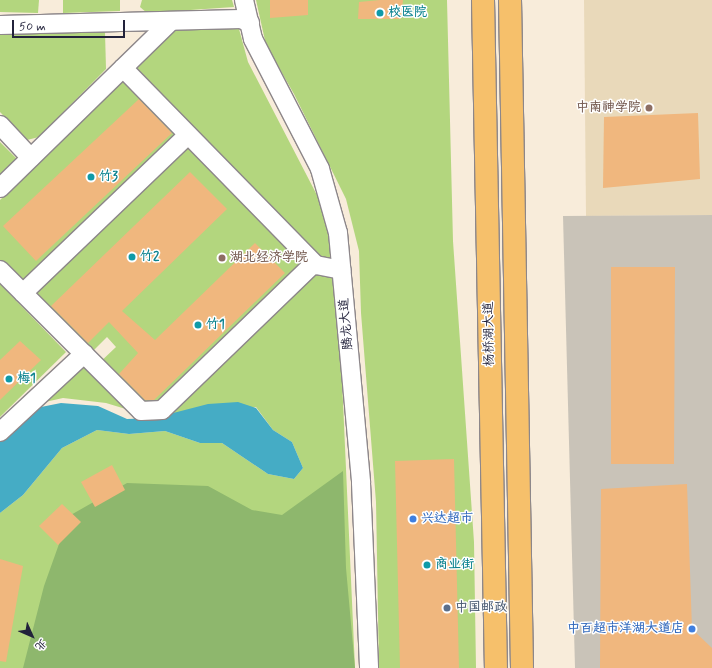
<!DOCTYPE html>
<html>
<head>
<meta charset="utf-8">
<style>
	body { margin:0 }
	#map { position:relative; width:712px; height:668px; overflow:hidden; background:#f8ecda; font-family:Mynerve,"LXGW WenKai TC",sans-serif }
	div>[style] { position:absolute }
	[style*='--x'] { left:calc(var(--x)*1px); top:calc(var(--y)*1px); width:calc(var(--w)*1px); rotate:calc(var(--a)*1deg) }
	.built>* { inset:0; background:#e9d9ba }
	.industrial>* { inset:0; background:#c9c3b8 }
	.green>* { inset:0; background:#b3d67e }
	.forest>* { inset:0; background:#8eb76d }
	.water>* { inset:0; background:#45acc5 }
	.building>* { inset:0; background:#f0b77e }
	.roads { filter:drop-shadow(1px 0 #8d878a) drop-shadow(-1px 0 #8d878a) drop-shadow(0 1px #8d878a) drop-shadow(0 -1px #8d878a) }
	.minor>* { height:18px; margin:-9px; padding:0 9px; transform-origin:9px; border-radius:9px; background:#fff }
	.major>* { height:22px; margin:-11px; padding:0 11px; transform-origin:11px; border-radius:11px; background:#f6c06b }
	.dots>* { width:11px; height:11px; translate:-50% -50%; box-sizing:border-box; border:2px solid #fff; border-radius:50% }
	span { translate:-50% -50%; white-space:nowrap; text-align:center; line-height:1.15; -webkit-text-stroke:3px #fff; paint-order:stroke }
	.culture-label { font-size:13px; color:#0d838f; font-weight:700 }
	.left { translate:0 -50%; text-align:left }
	.education-label { font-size:13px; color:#785e54; font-weight:700 }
	.right { translate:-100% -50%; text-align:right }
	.street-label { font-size:13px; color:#22223b }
	.shop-label { font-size:13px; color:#366cbe; font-weight:700 }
	.service-label { font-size:13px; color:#4e5e75; font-weight:700 }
	.north { position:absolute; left:12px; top:616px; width:40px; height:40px; -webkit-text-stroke:3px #fff; paint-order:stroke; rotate:135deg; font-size:11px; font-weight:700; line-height:16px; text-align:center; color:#22223b }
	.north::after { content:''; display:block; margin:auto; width:14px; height:18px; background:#22223b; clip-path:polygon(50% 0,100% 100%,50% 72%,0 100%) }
	.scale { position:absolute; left:12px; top:20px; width:113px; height:18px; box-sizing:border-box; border:2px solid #22223b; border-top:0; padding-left:5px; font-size:12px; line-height:14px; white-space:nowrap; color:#22223b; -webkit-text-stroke:3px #fff; paint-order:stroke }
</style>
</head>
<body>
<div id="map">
	<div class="built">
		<div style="clip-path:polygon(584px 0,712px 0,712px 215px,586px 216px)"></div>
	</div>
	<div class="industrial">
		<div style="clip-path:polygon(712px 215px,712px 668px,575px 668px,563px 216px)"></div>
	</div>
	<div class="green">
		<div style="clip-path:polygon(0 0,39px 0,38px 13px,0 12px)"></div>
		<div style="clip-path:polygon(63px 0,120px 0,120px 11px,63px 13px)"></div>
		<div style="clip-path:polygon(142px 0,232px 0,234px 7px,147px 13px,140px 7px)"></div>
		<div style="clip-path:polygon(256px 0,447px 0,453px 241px,474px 542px,476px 668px,379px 668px,376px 502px,361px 313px,359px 251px,346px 199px,294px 94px,266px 45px)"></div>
		<div style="clip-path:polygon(239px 29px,248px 62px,320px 201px,337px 269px,355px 668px,0 668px,0 513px,23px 495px,62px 448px,97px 430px,129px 434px,165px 431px,200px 443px,222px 443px,268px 474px,294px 479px,303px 468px,292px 442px,273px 430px,256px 407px,164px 416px,314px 263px,185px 132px,23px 286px,0 262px,0 200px,174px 30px)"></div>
		<div style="clip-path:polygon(105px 32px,106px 69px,39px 137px,27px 140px,0 112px,0 33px)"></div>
		<div style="clip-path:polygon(0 142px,18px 160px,0 178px)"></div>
		<div style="clip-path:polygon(189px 142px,306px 263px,145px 419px,96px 366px,116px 347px,107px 337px,88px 356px,28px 293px)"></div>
		<div style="clip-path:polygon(0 284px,66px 352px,0 417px)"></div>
		<div style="clip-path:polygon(79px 363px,129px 410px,106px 403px,63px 398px,36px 404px)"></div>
	</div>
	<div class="forest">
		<div style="clip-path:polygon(343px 471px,346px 568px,355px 668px,23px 668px,44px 586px,69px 516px,127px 483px,208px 486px,252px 510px,282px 515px)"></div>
	</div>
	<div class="water">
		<div style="clip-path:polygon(238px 402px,256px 408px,273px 430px,292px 442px,303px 468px,294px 479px,268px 474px,222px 443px,200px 443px,165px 431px,129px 434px,97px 430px,62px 448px,23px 495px,0 513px,0 439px,31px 409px,61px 403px,98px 406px,127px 419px,154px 418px,208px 404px)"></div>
	</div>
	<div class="building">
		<div style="clip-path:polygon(270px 0,308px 0,308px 15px,270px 18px)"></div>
		<div style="clip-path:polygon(380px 0,403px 0,401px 19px,358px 19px,359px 2px)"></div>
		<div style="clip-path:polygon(139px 99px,172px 133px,36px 261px,3px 226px)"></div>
		<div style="clip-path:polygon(698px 113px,700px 179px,603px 188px,604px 117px)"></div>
		<div style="clip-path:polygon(190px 172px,227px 209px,122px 311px,155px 340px,255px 243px,285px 273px,154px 400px,145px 400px,119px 374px,138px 353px,109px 322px,88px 343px,51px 306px)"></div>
		<div style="clip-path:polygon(611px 267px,675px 267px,674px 464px,611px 464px)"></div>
		<div style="clip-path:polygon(20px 341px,41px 360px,0 400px,0 360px)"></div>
		<div style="clip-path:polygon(454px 459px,459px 668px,400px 668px,395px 461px)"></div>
		<div style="clip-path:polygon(112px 465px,125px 490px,95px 507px,81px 482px)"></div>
		<div style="clip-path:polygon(687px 484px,692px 629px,712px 648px,712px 668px,600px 668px,601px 489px)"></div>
		<div style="clip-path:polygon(62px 504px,81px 522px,58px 545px,39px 526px)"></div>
		<div style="clip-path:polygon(0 559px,23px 566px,6px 662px,0 661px)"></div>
	</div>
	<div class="roads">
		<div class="minor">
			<div style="--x:244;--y:0;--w:40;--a:77"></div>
			<div style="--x:253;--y:39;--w:146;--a:62.7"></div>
			<div style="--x:320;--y:169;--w:66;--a:74.3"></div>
			<div style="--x:338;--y:233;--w:251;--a:84.7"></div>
			<div style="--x:361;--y:483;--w:185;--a:87.5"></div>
			<div style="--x:0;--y:25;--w:241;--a:-1.4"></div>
			<div style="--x:241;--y:19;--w:10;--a:24"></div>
			<div style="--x:123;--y:68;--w:276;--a:45.6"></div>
			<div style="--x:316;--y:265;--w:26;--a:11"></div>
			<div style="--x:0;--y:125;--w:45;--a:46.8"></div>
			<div style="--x:0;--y:188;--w:239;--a:-44.3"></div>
			<div style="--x:0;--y:270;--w:199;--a:45"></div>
			<div style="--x:141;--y:411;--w:21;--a:-3"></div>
			<div style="--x:162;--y:410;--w:211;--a:-44"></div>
			<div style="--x:23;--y:293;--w:228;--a:-43.8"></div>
			<div style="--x:0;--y:432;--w:115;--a:-42.9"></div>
		</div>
		<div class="major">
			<div style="--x:483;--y:0;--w:668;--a:88.89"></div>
			<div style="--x:510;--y:0;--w:668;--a:88.97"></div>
		</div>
	</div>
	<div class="dots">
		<div style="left:380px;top:13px;background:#0f9aa8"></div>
		<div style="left:649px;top:108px;background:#8d6e63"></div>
		<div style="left:91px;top:177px;background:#0f9aa8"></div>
		<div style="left:132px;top:257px;background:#0f9aa8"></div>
		<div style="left:222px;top:258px;background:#8d6e63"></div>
		<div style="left:198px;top:325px;background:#0f9aa8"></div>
		<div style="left:9px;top:379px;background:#0f9aa8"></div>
		<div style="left:413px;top:519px;background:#3f7fe0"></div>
		<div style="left:427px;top:565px;background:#0f9aa8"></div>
		<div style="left:447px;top:608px;background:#5c6f8a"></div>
		<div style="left:692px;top:629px;background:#3f7fe0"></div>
	</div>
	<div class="culture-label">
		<span class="left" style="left:388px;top:13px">校医院</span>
		<span class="left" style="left:99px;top:177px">竹3</span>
		<span class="left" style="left:140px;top:257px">竹2</span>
		<span class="left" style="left:206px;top:325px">竹1</span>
		<span class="left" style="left:17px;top:379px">梅1</span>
		<span class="left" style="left:435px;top:565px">商业街</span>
	</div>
	<div class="education-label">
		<span class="right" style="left:641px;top:108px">中南神学院</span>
		<span class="left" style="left:230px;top:258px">湖北经济学院</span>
	</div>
	<div class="street-label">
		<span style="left:347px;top:324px;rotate:-95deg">腾龙大道</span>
		<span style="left:490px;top:334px;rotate:-91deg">杨桥湖大道</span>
	</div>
	<div class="shop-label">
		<span class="left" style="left:421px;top:519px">兴达超市</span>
		<span class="right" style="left:684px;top:629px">中百超市洋湖大道店</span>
	</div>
	<div class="service-label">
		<span class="left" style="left:455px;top:608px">中国邮政</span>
	</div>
	<div class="north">北</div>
	<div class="scale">50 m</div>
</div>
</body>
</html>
